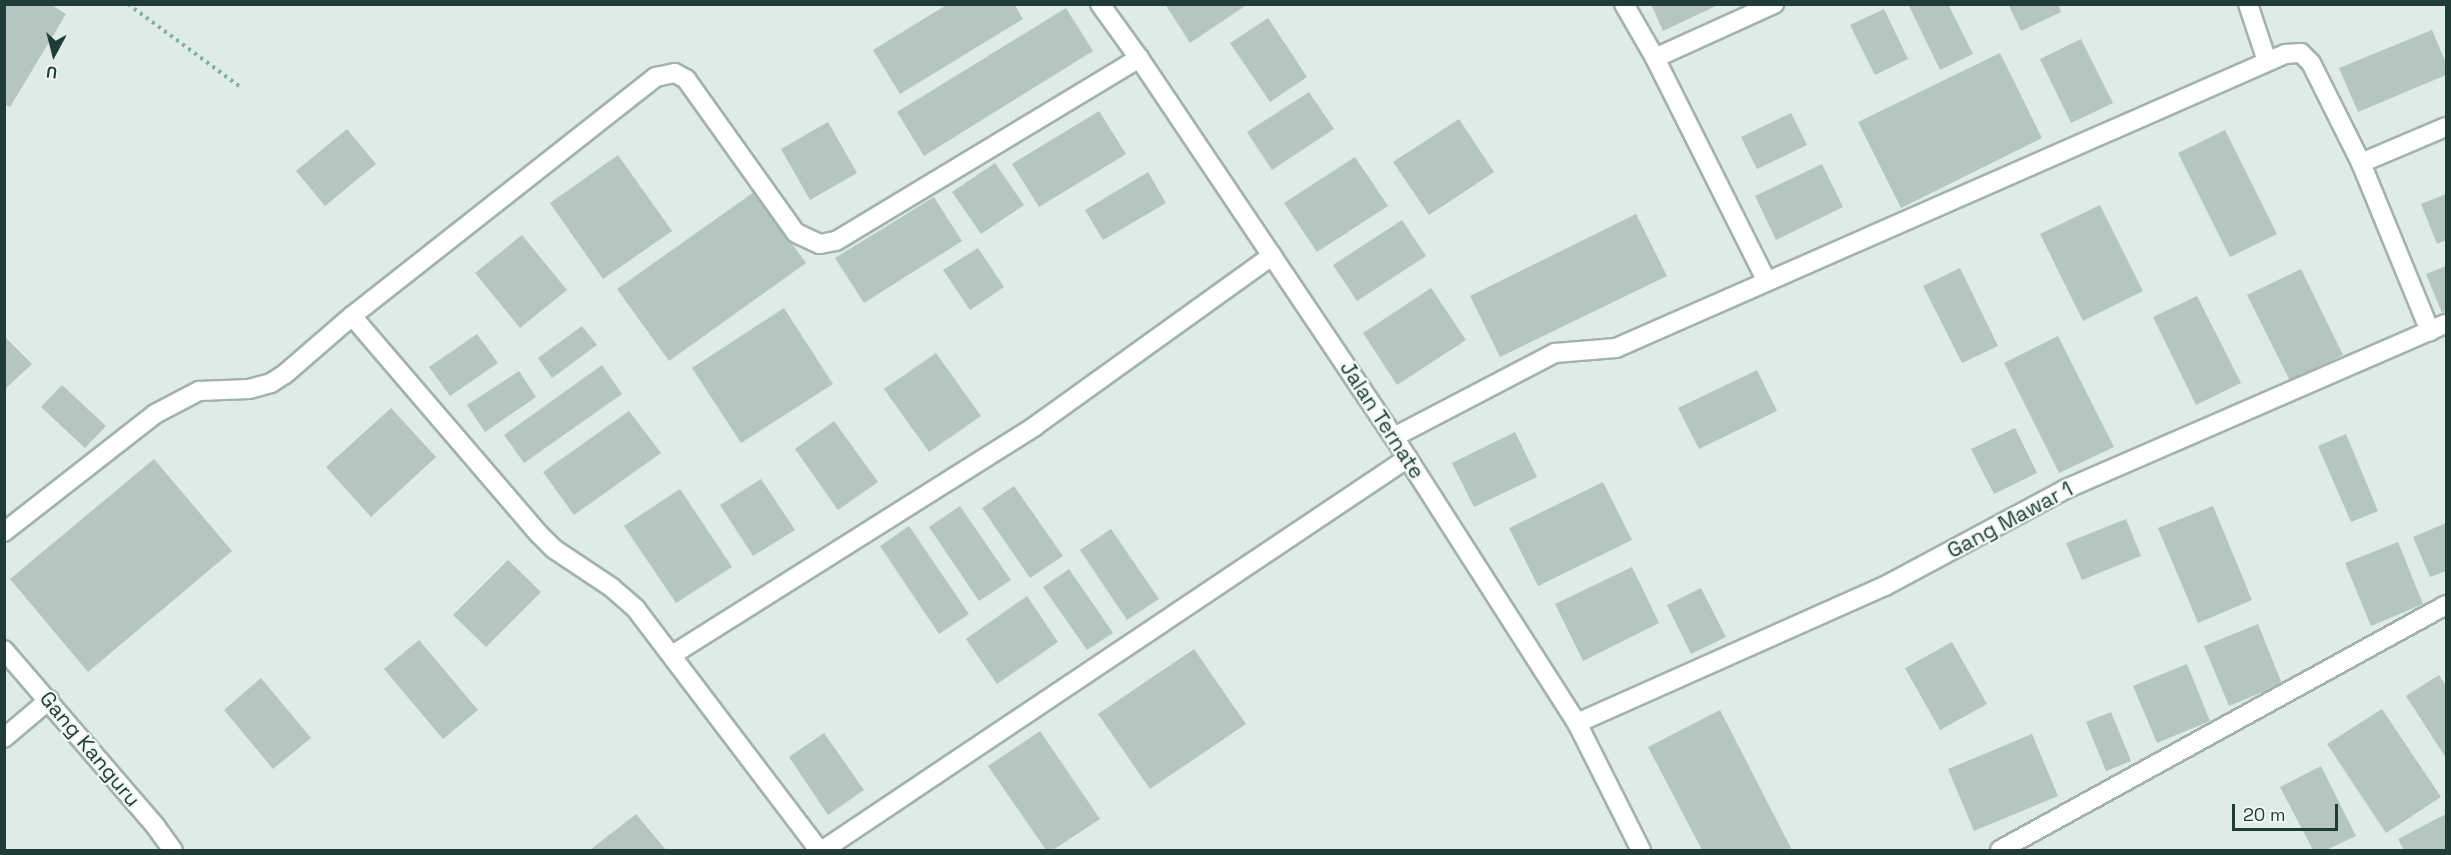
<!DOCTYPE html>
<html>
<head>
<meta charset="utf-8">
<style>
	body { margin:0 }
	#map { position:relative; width:2451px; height:855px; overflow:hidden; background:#dfebe7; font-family:"Space Grotesk",sans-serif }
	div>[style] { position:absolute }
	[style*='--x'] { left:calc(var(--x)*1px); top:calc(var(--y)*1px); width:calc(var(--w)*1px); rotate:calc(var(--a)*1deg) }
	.building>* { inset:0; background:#b5c6c0 }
	.path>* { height:4px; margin-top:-2px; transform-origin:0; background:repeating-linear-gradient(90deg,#7fb0a4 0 3px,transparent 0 7.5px) }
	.roads { filter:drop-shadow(2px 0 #a2b3ae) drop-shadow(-2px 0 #a2b3ae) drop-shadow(0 2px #a2b3ae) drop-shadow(0 -2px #a2b3ae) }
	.minor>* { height:18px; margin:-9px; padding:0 9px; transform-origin:9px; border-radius:9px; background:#fff }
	span { translate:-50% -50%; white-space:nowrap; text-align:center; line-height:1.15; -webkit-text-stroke:4.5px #f0f8f4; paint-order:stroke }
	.street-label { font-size:21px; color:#203c36 }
	.frame { position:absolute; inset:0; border:6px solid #203c36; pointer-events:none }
	.north { position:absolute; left:24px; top:24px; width:60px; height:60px; -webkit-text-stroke:4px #f0f8f4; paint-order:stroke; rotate:187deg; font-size:16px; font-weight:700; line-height:24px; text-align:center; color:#203c36 }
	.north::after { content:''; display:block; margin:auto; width:21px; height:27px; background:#203c36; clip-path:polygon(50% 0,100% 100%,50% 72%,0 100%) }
	.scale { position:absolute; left:2232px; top:804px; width:106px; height:27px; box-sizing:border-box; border:3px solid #203c36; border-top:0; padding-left:8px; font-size:18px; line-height:21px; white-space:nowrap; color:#203c36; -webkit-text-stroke:4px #f0f8f4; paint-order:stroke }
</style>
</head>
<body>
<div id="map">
	<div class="building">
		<div style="clip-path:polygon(4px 4px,50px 4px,66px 14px,10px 107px,4px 104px)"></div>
		<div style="clip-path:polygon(948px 4px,1014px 4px,1023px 19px,900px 94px,873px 50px)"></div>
		<div style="clip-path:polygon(1165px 4px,1248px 4px,1190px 43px)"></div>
		<div style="clip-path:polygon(1651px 4px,1715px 4px,1716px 6px,1663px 31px)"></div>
		<div style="clip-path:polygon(1908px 4px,1948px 4px,1973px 54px,1940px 70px)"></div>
		<div style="clip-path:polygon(2008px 4px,2058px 4px,2061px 12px,2021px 31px)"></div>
		<div style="clip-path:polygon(1066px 8px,1093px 51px,924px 156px,897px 112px)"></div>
		<div style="clip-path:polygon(1884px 9px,1908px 59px,1875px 75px,1850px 25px)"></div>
		<div style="clip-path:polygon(1268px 18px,1307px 77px,1270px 102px,1230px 43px)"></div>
		<div style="clip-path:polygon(2432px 30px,2446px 63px,2446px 75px,2358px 112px,2339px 68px)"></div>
		<div style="clip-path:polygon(2081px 39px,2113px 103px,2071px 123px,2040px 59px)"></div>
		<div style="clip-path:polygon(2000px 53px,2042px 138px,1901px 208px,1858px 122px)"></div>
		<div style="clip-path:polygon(1309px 92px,1334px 129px,1272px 170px,1247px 132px)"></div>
		<div style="clip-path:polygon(1099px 111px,1126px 154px,1039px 207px,1012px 164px)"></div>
		<div style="clip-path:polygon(1791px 113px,1807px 145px,1757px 169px,1741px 137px)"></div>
		<div style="clip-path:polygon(1459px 119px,1494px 172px,1429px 215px,1393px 162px)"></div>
		<div style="clip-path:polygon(828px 122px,857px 173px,810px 200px,781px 149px)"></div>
		<div style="clip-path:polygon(347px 129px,376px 164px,325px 206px,296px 171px)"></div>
		<div style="clip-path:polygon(2225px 130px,2277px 234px,2230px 257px,2178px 153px)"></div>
		<div style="clip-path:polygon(618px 155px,672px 231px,603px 279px,550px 203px)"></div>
		<div style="clip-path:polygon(1355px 157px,1388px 206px,1317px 252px,1284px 203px)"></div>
		<div style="clip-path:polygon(995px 163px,1024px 205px,981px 234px,952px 192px)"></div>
		<div style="clip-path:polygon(1822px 164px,1843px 207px,1776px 240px,1755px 196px)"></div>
		<div style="clip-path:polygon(1148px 172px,1166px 203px,1103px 240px,1085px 210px)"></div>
		<div style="clip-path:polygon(754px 192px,806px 263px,669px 361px,617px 289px)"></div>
		<div style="clip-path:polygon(2446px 194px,2446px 240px,2437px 244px,2421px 204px)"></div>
		<div style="clip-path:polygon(934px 197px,962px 241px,864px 303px,835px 258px)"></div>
		<div style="clip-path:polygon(2100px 205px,2143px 291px,2083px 321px,2040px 234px)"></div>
		<div style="clip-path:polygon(1636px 214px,1667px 276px,1500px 357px,1470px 296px)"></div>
		<div style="clip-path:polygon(1402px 220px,1426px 256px,1357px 301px,1333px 265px)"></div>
		<div style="clip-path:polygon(522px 235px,567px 290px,520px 328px,475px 273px)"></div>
		<div style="clip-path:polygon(978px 248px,1004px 287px,970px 310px,943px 270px)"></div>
		<div style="clip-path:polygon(2446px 266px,2446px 311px,2442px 313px,2426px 274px)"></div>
		<div style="clip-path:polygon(1960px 268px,1998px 346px,1962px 363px,1923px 286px)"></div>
		<div style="clip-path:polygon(2301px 269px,2343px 355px,2290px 381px,2247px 295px)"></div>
		<div style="clip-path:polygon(1431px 288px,1466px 340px,1397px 385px,1363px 333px)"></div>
		<div style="clip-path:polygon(2197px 296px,2241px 383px,2196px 405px,2153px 317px)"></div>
		<div style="clip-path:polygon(784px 308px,833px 384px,741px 443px,692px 368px)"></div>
		<div style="clip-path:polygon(582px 326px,597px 345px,552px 378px,538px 358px)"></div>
		<div style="clip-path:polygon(477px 334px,498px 363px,450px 396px,429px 367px)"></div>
		<div style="clip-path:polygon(4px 336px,32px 364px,4px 390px)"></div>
		<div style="clip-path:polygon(2058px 336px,2114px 447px,2059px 473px,2004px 363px)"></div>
		<div style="clip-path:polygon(936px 353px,981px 416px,929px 452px,884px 389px)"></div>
		<div style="clip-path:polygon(602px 365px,622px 394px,524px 463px,504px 435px)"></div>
		<div style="clip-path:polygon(1757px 370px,1777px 411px,1699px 449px,1678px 408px)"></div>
		<div style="clip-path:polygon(519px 371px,536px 397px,485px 432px,467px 405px)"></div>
		<div style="clip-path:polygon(62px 385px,106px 426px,85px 448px,41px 407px)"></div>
		<div style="clip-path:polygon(391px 408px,436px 457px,371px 517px,326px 467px)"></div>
		<div style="clip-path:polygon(629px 411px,661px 453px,574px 515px,543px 472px)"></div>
		<div style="clip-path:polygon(834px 421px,878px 482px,838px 510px,795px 449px)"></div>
		<div style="clip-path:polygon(2015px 428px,2037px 473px,1994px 494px,1971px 449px)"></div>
		<div style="clip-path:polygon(1515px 432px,1537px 477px,1474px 507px,1452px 463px)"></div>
		<div style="clip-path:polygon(2346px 434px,2378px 511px,2351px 522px,2318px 446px)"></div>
		<div style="clip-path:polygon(154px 459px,232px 551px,88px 672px,10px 579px)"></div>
		<div style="clip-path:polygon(761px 479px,795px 530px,753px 556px,720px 505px)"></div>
		<div style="clip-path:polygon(1603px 482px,1632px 540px,1538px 586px,1509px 528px)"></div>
		<div style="clip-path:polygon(1014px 486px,1063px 556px,1030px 578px,982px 508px)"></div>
		<div style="clip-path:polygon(680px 489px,732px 567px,676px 603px,624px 526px)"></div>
		<div style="clip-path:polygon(960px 506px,1011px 580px,979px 601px,929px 527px)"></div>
		<div style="clip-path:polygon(2213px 506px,2252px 600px,2198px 623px,2158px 528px)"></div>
		<div style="clip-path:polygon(2126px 519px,2141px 556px,2082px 580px,2066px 543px)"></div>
		<div style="clip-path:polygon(2446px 523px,2446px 571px,2430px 577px,2413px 537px)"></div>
		<div style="clip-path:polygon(909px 526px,969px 614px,939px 634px,880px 546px)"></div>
		<div style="clip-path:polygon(1111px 529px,1159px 599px,1127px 620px,1080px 550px)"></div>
		<div style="clip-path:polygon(2398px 542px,2423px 604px,2371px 626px,2345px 563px)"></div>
		<div style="clip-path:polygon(508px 560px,541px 592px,486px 647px,453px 615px)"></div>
		<div style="clip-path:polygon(1632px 567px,1659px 623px,1583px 661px,1555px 604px)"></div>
		<div style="clip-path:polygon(1069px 569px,1113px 633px,1087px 650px,1043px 587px)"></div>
		<div style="clip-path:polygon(1701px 588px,1726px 637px,1691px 654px,1667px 605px)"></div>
		<div style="clip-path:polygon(1027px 596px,1058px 642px,997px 684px,966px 639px)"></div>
		<div style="clip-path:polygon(2258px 624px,2282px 684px,2229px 706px,2204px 646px)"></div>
		<div style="clip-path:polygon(419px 640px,478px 710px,443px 739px,384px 669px)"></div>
		<div style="clip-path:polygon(1952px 642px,1987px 704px,1940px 730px,1905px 668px)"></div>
		<div style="clip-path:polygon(1194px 649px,1246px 724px,1150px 789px,1098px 714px)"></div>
		<div style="clip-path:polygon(2187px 664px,2210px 721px,2157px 743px,2133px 686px)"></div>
		<div style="clip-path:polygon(2439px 675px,2446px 686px,2446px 758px,2406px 696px)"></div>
		<div style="clip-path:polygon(261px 678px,311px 738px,273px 769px,224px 710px)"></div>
		<div style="clip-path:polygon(2382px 709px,2441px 797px,2386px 833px,2327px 744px)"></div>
		<div style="clip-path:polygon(1720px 710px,1792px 850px,1702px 850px,1648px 747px)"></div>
		<div style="clip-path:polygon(2111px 712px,2131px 761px,2106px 771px,2086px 722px)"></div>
		<div style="clip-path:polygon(1040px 731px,1100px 819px,1053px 850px,1046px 850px,988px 766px)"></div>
		<div style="clip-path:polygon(824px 733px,864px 790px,828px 815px,789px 757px)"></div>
		<div style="clip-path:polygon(2032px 734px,2058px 796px,1974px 831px,1948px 769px)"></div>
		<div style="clip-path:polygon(2321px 766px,2356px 836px,2326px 850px,2313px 850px,2280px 787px)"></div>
		<div style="clip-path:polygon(636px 814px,666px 850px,590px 850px)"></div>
		<div style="clip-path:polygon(2446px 814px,2446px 850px,2404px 850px,2398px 839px)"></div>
	</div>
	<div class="path">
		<div style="--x:128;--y:4;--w:142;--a:36.4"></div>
	</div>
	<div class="roads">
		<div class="minor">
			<div style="--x:1100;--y:4;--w:67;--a:54.2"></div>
			<div style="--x:1139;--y:58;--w:457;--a:56.1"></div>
			<div style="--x:1394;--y:437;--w:340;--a:57.4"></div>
			<div style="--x:1577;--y:723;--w:142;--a:63.3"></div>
			<div style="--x:1624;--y:4;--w:62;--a:60.1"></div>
			<div style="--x:1655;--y:58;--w:248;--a:63.4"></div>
			<div style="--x:2248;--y:4;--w:60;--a:71.6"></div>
			<div style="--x:1655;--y:58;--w:131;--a:-24.4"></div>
			<div style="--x:2361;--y:163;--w:92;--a:-23"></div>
			<div style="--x:352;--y:316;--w:287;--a:49.4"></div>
			<div style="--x:539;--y:534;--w:21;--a:45"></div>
			<div style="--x:554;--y:549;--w:69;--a:33.7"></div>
			<div style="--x:611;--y:587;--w:33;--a:41"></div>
			<div style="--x:636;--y:609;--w:303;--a:52.8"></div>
			<div style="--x:1394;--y:437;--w:182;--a:-27.6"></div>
			<div style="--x:1555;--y:353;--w:61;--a:-4.7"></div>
			<div style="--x:1616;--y:348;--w:731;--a:-23.72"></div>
			<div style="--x:2285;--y:54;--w:16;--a:-4"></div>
			<div style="--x:2301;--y:53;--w:14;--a:45"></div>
			<div style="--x:2311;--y:63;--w:112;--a:63.4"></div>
			<div style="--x:2361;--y:163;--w:182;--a:67.7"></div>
			<div style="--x:4;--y:532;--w:192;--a:-38"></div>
			<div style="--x:155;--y:414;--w:50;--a:-27.6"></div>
			<div style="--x:199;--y:391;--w:50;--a:-2.3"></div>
			<div style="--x:249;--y:389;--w:23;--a:-15"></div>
			<div style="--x:271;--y:383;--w:17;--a:-33"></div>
			<div style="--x:285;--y:374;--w:89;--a:-40.9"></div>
			<div style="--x:352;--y:316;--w:387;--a:-38.2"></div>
			<div style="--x:656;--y:77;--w:19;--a:-12"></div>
			<div style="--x:675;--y:73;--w:13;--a:29"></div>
			<div style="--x:686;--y:79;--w:189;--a:54.5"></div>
			<div style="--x:796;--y:233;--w:26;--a:25"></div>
			<div style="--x:820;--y:244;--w:16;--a:-11"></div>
			<div style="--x:836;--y:241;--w:354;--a:-31.1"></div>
			<div style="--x:4;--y:650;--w:233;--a:49.3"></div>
			<div style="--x:156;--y:827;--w:29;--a:54"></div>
			<div style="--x:672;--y:655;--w:429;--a:-32.2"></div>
			<div style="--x:1035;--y:426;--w:292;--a:-35.7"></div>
			<div style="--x:1577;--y:723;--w:337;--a:-24"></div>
			<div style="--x:1885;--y:586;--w:205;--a:-28.2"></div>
			<div style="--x:2066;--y:489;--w:414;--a:-23.5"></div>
			<div style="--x:4;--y:738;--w:59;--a:-40.2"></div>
			<div style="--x:823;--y:850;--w:704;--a:-33.83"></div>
			<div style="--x:2000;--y:850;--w:509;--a:-28.78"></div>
		</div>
	</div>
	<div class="street-label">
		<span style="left:1382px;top:420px;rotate:57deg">Jalan Ternate</span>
		<span style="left:2010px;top:520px;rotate:-28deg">Gang Mawar 1</span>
		<span style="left:90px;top:749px;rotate:50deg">Gang Kanguru</span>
	</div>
	<div class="frame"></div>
	<div class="north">U</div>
	<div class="scale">20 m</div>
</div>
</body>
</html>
